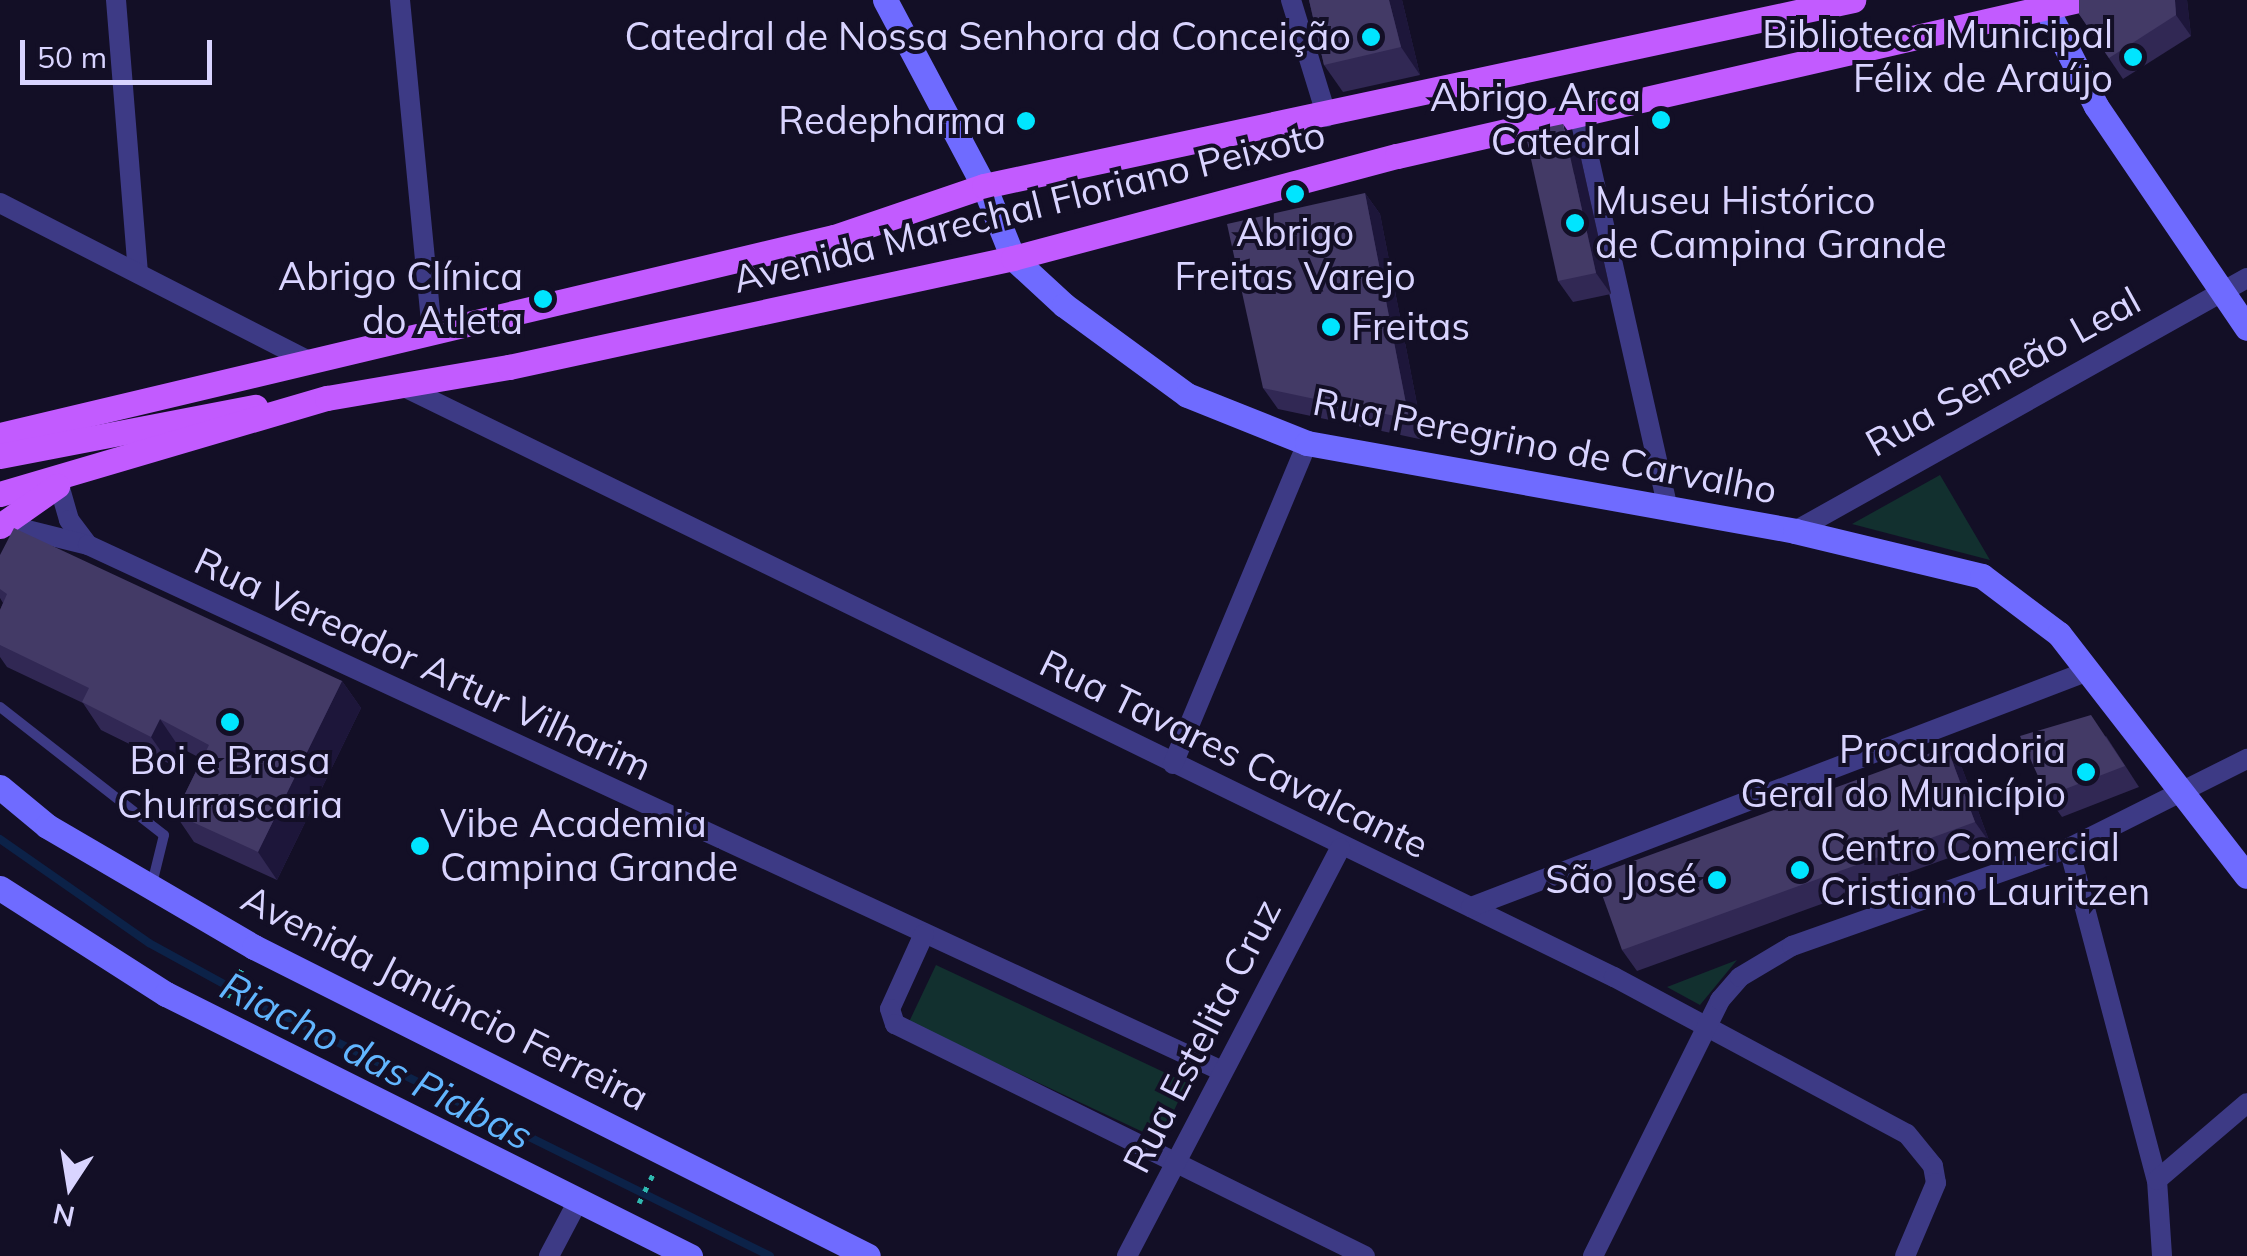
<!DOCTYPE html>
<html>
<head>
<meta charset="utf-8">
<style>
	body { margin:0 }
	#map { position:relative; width:2247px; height:1256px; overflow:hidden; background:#130f26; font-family:Mulish,sans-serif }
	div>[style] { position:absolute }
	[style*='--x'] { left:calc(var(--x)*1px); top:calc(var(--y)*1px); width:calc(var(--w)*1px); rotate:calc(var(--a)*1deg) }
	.green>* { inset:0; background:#12302f }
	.stream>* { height:8px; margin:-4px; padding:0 4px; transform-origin:4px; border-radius:4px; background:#0c2248 }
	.path>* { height:5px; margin-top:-2.5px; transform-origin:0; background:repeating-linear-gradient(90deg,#2fb8b0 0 5px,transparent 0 13px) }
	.lane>* { height:10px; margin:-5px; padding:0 5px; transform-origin:5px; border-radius:5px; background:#3d3a85 }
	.street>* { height:20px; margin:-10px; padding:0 10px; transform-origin:10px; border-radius:10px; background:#3d3a85 }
	.secondary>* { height:25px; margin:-12.5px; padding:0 12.5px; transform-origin:12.5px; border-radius:12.5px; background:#6f6bff }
	.primary>* { height:25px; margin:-12.5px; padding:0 12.5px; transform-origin:12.5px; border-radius:12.5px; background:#c25bff }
	.wall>* { inset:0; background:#312854 }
	.shaded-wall>* { inset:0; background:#1d163a }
	.building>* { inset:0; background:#433a66 }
	.dots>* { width:28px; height:28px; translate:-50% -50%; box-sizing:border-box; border:5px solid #130f26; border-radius:50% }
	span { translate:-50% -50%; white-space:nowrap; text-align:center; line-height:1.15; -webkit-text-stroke:8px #130f26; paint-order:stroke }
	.poi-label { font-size:38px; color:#d9d4ff }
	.right { translate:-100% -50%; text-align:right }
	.left { translate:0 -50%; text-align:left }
	.street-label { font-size:38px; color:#d9d4ff }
	.water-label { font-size:40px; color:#62b6ff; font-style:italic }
	.north { position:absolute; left:20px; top:1136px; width:100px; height:100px; -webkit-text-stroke:8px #130f26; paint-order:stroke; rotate:192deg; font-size:28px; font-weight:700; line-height:40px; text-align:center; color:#d9d4ff }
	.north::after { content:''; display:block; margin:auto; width:35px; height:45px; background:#d9d4ff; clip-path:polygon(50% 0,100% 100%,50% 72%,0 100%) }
	.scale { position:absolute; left:20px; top:40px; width:192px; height:45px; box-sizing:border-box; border:5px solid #d9d4ff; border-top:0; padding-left:12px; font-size:30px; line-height:35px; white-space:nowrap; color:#d9d4ff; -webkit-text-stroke:8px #130f26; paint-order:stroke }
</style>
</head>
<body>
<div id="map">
	<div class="green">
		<div style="clip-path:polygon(1940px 475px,1990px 560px,1852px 524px)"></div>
		<div style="clip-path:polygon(1737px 960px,1700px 1005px,1667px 987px)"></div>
		<div style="clip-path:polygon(936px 965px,1187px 1083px,1160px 1140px,909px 1022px)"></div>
	</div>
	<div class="stream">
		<div style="--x:0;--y:839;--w:182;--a:34.9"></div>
		<div style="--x:149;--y:943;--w:133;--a:28.7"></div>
		<div style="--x:266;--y:1007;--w:562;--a:26.29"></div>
	</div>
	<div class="path">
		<div style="--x:227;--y:997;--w:34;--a:-62"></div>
		<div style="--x:639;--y:1203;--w:34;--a:-64"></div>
	</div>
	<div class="lane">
		<div style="--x:0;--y:707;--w:208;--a:38"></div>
		<div style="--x:164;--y:835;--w:50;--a:103.8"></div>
	</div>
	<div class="street">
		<div style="--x:116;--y:0;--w:274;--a:85.4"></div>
		<div style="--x:400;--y:0;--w:335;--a:84.5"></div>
		<div style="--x:1291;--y:0;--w:122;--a:72.9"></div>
		<div style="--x:1579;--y:114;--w:402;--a:77.3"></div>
		<div style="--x:0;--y:203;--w:349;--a:27.1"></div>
		<div style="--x:400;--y:385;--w:1351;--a:26"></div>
		<div style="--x:1614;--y:977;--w:332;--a:28.2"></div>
		<div style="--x:1907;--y:1134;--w:41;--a:50.9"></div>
		<div style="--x:1933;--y:1166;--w:17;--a:80"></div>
		<div style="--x:1936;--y:1183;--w:79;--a:113"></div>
		<div style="--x:59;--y:485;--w:36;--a:74"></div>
		<div style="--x:69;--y:520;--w:31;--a:53"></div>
		<div style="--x:3;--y:524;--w:88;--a:13.9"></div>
		<div style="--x:88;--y:545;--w:1248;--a:24.88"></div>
		<div style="--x:1795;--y:531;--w:518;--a:-29.24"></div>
		<div style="--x:1173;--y:764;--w:348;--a:-67.3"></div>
		<div style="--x:2069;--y:848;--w:343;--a:75.2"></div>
		<div style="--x:2157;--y:1180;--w:76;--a:86.2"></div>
		<div style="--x:1471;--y:907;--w:661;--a:-20.93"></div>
		<div style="--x:924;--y:934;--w:82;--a:114.4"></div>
		<div style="--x:890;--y:1009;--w:16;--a:72"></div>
		<div style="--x:895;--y:1024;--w:524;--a:26.27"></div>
		<div style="--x:2157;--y:1180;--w:118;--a:-40.5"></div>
		<div style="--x:549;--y:1256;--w:62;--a:-62.2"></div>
		<div style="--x:1127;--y:1256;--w:460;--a:-62.4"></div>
		<div style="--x:1593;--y:1256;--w:286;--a:-63.6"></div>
		<div style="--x:1720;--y:1000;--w:30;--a:-49"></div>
		<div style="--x:1740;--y:977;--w:61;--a:-30.8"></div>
		<div style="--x:1792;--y:946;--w:294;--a:-19.5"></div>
		<div style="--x:2069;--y:848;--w:199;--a:-26.6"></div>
	</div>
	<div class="secondary">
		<div style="--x:885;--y:0;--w:211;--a:62"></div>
		<div style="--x:984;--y:186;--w:78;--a:68.1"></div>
		<div style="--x:1013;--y:258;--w:69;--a:42.7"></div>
		<div style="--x:1064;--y:305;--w:152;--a:36.2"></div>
		<div style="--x:1187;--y:395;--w:129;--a:21.8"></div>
		<div style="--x:1307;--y:443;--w:496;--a:10.2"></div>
		<div style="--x:1795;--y:531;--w:192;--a:13.5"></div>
		<div style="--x:1982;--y:576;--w:96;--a:37"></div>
		<div style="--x:2059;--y:634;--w:306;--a:52.2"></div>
		<div style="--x:2042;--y:0;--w:119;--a:63"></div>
		<div style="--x:2096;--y:106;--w:268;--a:55.8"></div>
		<div style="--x:0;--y:787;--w:61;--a:39.7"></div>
		<div style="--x:47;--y:826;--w:240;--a:30.3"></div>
		<div style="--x:254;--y:947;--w:687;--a:26.71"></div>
		<div style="--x:0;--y:888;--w:197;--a:32.6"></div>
		<div style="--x:166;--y:994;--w:586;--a:26.57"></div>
	</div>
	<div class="primary">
		<div style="--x:0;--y:435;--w:857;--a:-13.36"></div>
		<div style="--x:834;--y:237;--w:158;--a:-18.8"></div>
		<div style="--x:984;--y:186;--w:889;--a:-12.08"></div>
		<div style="--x:0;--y:456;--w:260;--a:-10.9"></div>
		<div style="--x:0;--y:494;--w:341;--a:-16.4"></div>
		<div style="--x:327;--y:398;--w:185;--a:-9.7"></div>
		<div style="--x:509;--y:367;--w:516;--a:-12.2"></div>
		<div style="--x:1013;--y:258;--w:397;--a:-14.9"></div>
		<div style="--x:1397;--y:156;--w:699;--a:-12.9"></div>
		<div style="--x:0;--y:526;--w:70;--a:-35.1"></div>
	</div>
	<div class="wall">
		<div style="clip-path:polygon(1309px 0,1402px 0,1420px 75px,1343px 92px,1324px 65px)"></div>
		<div style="clip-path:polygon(2187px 0,2191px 36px,2123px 79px,2079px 14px)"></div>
		<div style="clip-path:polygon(1578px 145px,1611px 294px,1573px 302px,1558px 281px)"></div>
		<div style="clip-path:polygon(1365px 193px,1380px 214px,1424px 440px,1278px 409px,1263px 388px)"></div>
		<div style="clip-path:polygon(0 555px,342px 681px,361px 708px,277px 880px,194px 842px,175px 814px,202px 759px,179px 747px,170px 764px,101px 730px,83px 703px,7px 667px,0 657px,0 610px,3px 603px,0 598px)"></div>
		<div style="clip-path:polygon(2106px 736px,2139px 787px,2062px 817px,2047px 796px)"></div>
		<div style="clip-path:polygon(1947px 747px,1962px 768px,1990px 843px,1637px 971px,1622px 950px)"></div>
	</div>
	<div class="shaded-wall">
		<div style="clip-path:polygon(1389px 0,1402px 0,1420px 75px,1401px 47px)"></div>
		<div style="clip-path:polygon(2175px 0,2187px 0,2191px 36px,2176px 15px)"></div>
		<div style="clip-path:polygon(1563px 124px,1578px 145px,1611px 294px,1596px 273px)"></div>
		<div style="clip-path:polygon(1365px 193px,1380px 214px,1424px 440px,1409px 419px)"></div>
		<div style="clip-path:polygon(342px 681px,361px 708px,277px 880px,258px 852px)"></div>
		<div style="clip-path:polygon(160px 719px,179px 747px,170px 764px,151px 737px)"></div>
		<div style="clip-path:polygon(1947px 747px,1962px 768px,1990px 843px,1975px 822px)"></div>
	</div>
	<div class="building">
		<div style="clip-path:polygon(1309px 0,1389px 0,1401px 47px,1324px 65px)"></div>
		<div style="clip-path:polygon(2079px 0,2175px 0,2176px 15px,2109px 58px,2079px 14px)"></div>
		<div style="clip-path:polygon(1563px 124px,1596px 273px,1558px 281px,1525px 132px)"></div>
		<div style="clip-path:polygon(1365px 193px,1409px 419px,1263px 388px,1227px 224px)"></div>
		<div style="clip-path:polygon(14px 528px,342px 681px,258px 852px,175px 814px,209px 745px,160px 719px,151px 737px,82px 702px,89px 688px,0 645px,0 610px,7px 594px,0 589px,0 555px)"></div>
		<div style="clip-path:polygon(2091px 715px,2125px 766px,2047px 796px,2020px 736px)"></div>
		<div style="clip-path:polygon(1947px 747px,1975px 822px,1622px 950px,1595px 875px)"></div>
	</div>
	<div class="dots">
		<div style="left:1371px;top:37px;background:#00e5ff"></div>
		<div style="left:2133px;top:57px;background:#00e5ff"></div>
		<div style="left:1661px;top:120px;background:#00e5ff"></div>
		<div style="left:1026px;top:121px;background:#00e5ff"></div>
		<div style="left:1295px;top:194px;background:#00e5ff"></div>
		<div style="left:1575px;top:223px;background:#00e5ff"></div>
		<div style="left:543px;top:299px;background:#00e5ff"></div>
		<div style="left:1331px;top:327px;background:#00e5ff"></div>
		<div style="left:230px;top:722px;background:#00e5ff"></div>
		<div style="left:2086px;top:772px;background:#00e5ff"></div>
		<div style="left:420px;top:846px;background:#00e5ff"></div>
		<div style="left:1800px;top:870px;background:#00e5ff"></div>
		<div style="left:1717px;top:880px;background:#00e5ff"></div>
	</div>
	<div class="poi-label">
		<span class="right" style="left:2113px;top:57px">Biblioteca Municipal<br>Félix de Araújo</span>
		<span class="right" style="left:1351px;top:37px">Catedral de Nossa Senhora da Conceição</span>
		<span class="right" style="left:1641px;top:120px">Abrigo Arca<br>Catedral</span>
		<span class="right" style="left:1006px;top:121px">Redepharma</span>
		<span class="left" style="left:1595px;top:223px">Museu Histórico<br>de Campina Grande</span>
		<span style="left:1295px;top:255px">Abrigo<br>Freitas Varejo</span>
		<span class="right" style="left:523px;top:299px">Abrigo Clínica<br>do Atleta</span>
		<span class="left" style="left:1351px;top:327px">Freitas</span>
		<span class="right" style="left:2066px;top:772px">Procuradoria<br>Geral do Município</span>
		<span style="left:230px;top:783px">Boi e Brasa<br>Churrascaria</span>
		<span class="left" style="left:440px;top:846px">Vibe Academia<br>Campina Grande</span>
		<span class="left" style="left:1820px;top:870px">Centro Comercial<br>Cristiano Lauritzen</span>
		<span class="right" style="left:1697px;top:880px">São José</span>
	</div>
	<div class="street-label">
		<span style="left:1029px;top:207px;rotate:-14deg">Avenida Marechal Floriano Peixoto</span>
		<span style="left:2003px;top:372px;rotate:-29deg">Rua Semeão Leal</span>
		<span style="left:1545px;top:446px;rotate:11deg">Rua Peregrino de Carvalho</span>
		<span style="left:423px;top:664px;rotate:25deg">Rua Vereador Artur Vilharim</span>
		<span style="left:1234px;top:754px;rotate:26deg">Rua Tavares Cavalcante</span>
		<span style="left:445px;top:998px;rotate:27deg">Avenida Janúncio Ferreira</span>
		<span style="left:1202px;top:1036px;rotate:-63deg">Rua Estelita Cruz</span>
	</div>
	<div class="water-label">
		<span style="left:377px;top:1060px;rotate:27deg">Riacho das Piabas</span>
	</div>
	<div class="north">N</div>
	<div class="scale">50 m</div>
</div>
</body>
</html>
